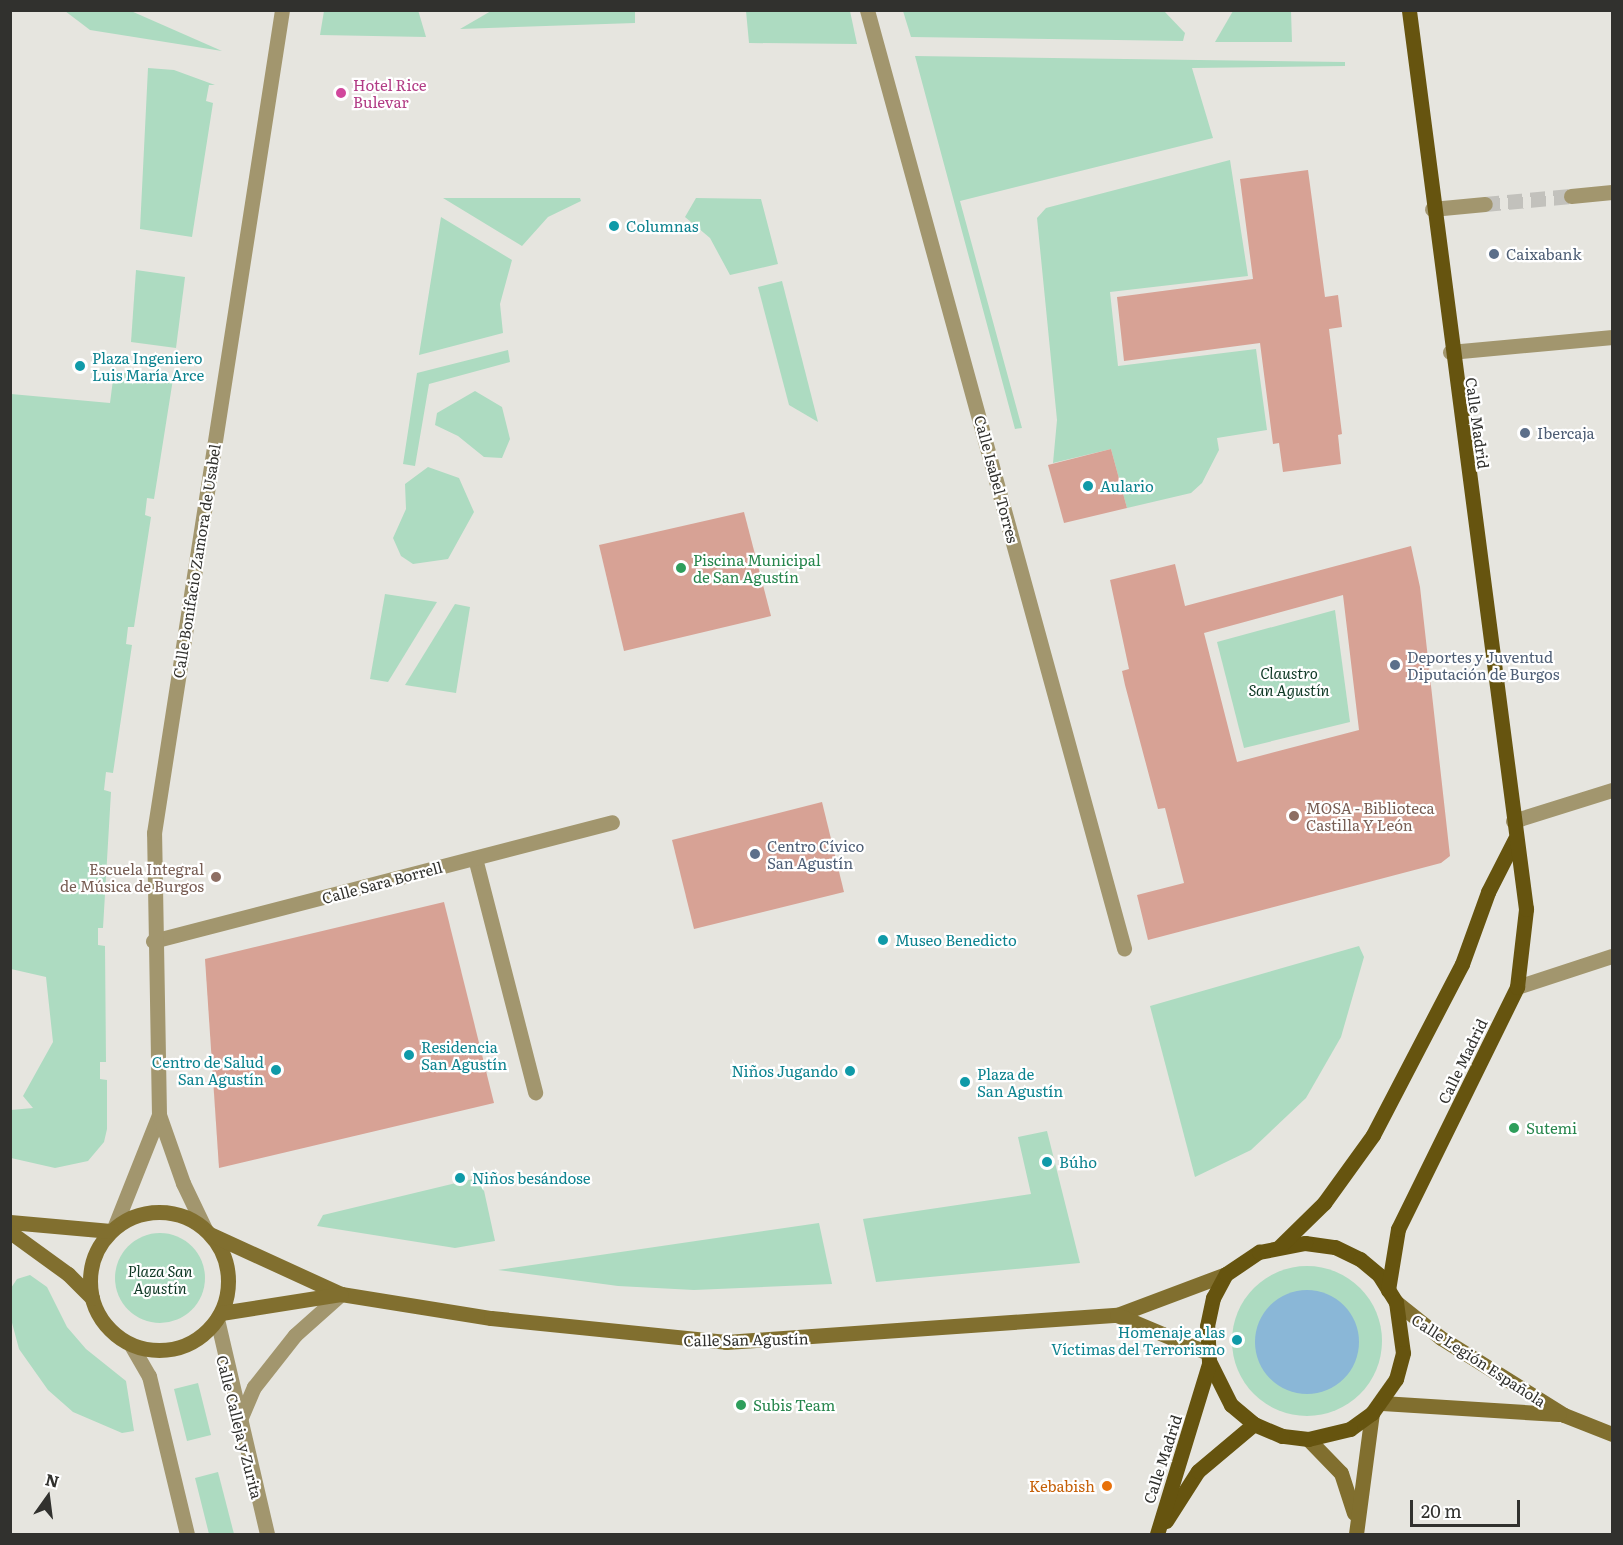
<!DOCTYPE html>
<html>
<head>
<meta charset="utf-8">
<style>
	body { margin:0 }
	#map { position:relative; width:1623px; height:1545px; overflow:hidden; background:#e6e5df; font-family:Literata,serif }
	div>[style] { position:absolute }
	[style*='--x'] { left:calc(var(--x)*1px); top:calc(var(--y)*1px); width:calc(var(--w)*1px); rotate:calc(var(--a)*1deg) }
	.green>* { inset:0; background:#addbc1 }
	.round { border-radius:50% }
	.water>* { inset:0; background:#8ab7d7 }
	.building>* { inset:0; background:#d7a295 }
	.street-tunnel>* { height:15px; margin-top:-7.5px; transform-origin:0; background:repeating-linear-gradient(90deg,#c2c1bc 0 15px,transparent 0 23px) }
	.street>* { height:15px; margin:-7.5px; padding:0 7.5px; transform-origin:7.5px; border-radius:7.5px; background:#a2966e }
	.secondary>* { height:15px; margin:-7.5px; padding:0 7.5px; transform-origin:7.5px; border-radius:7.5px; background:#816f2f }
	.secondary>.ring { margin:-7.5px; padding:0; box-sizing:content-box; background:none; border:15px solid #816f2f; border-radius:50% }
	.primary>* { height:15px; margin:-7.5px; padding:0 7.5px; transform-origin:7.5px; border-radius:7.5px; background:#66540f }
	.dots>* { width:16px; height:16px; translate:-50% -50%; box-sizing:border-box; border:3px solid #fff; border-radius:50% }
	span { translate:-50% -50%; white-space:nowrap; text-align:center; line-height:1.15; -webkit-text-stroke:4.5px #fff; paint-order:stroke }
	.hotel-label { font-size:15px; color:#b23c85 }
	.left { translate:0 -50%; text-align:left }
	.culture-label { font-size:15px; color:#0d838f }
	.right { translate:-100% -50%; text-align:right }
	.service-label { font-size:15px; color:#4e5e75 }
	.street-label { font-size:15px; color:#31312e }
	.leisure-label { font-size:15px; color:#27864d }
	.park-label { font-size:15px; color:#103926; font-style:italic }
	.education-label { font-size:15px; color:#785e54 }
	.food-label { font-size:15px; color:#c56008 }
	.frame { position:absolute; inset:0; border:12px solid #31312e; pointer-events:none }
	.north { position:absolute; left:18px; top:1467px; width:60px; height:60px; -webkit-text-stroke:4px #fff; paint-order:stroke; rotate:14deg; font-size:16px; font-weight:700; line-height:24px; text-align:center; color:#31312e }
	.north::after { content:''; display:block; margin:auto; width:21px; height:27px; background:#31312e; clip-path:polygon(50% 0,100% 100%,50% 72%,0 100%) }
	.scale { position:absolute; left:1410px; top:1500px; width:110px; height:27px; box-sizing:border-box; border:3px solid #31312e; border-top:0; padding-left:8px; font-size:18px; line-height:21px; white-space:nowrap; color:#31312e; -webkit-text-stroke:4px #fff; paint-order:stroke }
</style>
</head>
<body>
<div id="map">
	<div class="green">
		<div style="clip-path:polygon(418px 10px,426px 37px,320px 35px,324px 11px)"></div>
		<div style="clip-path:polygon(65px 11px,131px 11px,222px 51px,90px 30px)"></div>
		<div style="clip-path:polygon(491px 11px,635px 11px,635px 23px,460px 29px)"></div>
		<div style="clip-path:polygon(746px 11px,850px 11px,857px 44px,749px 43px)"></div>
		<div style="clip-path:polygon(903px 11px,1164px 11px,1185px 33px,1183px 41px,911px 37px)"></div>
		<div style="clip-path:polygon(1233px 11px,1291px 11px,1292px 42px,1215px 42px)"></div>
		<div style="clip-path:polygon(915px 56px,1345px 62px,1345px 66px,1192px 68px,1213px 138px,960px 201px,1022px 428px,1015px 429px)"></div>
		<div style="clip-path:polygon(148px 68px,174px 70px,215px 85px,209px 85px,206px 101px,213px 103px,192px 237px,140px 229px)"></div>
		<div style="clip-path:polygon(1230px 160px,1248px 276px,1110px 292px,1118px 366px,1256px 349px,1267px 430px,1217px 438px,1219px 450px,1202px 483px,1191px 493px,1127px 508px,1111px 449px,1053px 463px,1057px 420px,1037px 218px,1046px 208px)"></div>
		<div style="clip-path:polygon(443px 198px,580px 198px,581px 201px,548px 217px,522px 246px)"></div>
		<div style="clip-path:polygon(696px 198px,761px 199px,778px 264px,730px 275px,710px 238px,685px 217px)"></div>
		<div style="clip-path:polygon(441px 217px,512px 260px,500px 304px,503px 333px,419px 355px)"></div>
		<div style="clip-path:polygon(136px 270px,185px 277px,176px 348px,131px 342px)"></div>
		<div style="clip-path:polygon(782px 281px,818px 422px,789px 405px,758px 287px)"></div>
		<div style="clip-path:polygon(508px 350px,510px 362px,429px 384px,415px 466px,403px 464px,417px 373px)"></div>
		<div style="clip-path:polygon(114px 372px,173px 379px,154px 499px,147px 498px,145px 515px,151px 517px,134px 627px,128px 627px,126px 644px,132px 645px,113px 773px,106px 772px,104px 790px,111px 792px,103px 928px,98px 928px,98px 945px,105px 946px,106px 1062px,100px 1062px,100px 1079px,107px 1080px,107px 1129px,104px 1142px,88px 1161px,55px 1168px,11px 1158px,11px 1110px,33px 1108px,23px 1096px,53px 1042px,46px 977px,11px 969px,11px 394px,110px 403px)"></div>
		<div style="clip-path:polygon(475px 391px,502px 407px,510px 439px,502px 458px,484px 457px,458px 436px,435px 425px,437px 413px)"></div>
		<div style="clip-path:polygon(428px 467px,459px 478px,474px 512px,448px 559px,413px 564px,401px 556px,393px 538px,406px 509px,405px 484px)"></div>
		<div style="clip-path:polygon(385px 594px,437px 602px,388px 682px,370px 679px)"></div>
		<div style="clip-path:polygon(455px 604px,470px 607px,456px 693px,405px 685px)"></div>
		<div style="clip-path:polygon(1335px 610px,1350px 722px,1244px 748px,1217px 642px)"></div>
		<div style="clip-path:polygon(1359px 946px,1364px 957px,1341px 1037px,1306px 1098px,1251px 1150px,1195px 1177px,1150px 1006px)"></div>
		<div style="clip-path:polygon(1047px 1131px,1080px 1263px,876px 1282px,863px 1219px,1031px 1194px,1018px 1137px)"></div>
		<div style="clip-path:polygon(481px 1177px,495px 1241px,455px 1248px,317px 1226px,323px 1215px)"></div>
		<div style="clip-path:polygon(819px 1223px,832px 1284px,694px 1290px,618px 1286px,498px 1270px)"></div>
		<div class="round" style="left:115px;top:1233px;width:90px;height:90px"></div>
		<div class="round" style="left:1232px;top:1266px;width:150px;height:150px"></div>
		<div style="clip-path:polygon(30px 1275px,47px 1287px,67px 1327px,86px 1349px,126px 1381px,134px 1431px,122px 1433px,73px 1412px,48px 1390px,19px 1349px,11px 1319px,11px 1288px,17px 1279px)"></div>
		<div style="clip-path:polygon(198px 1383px,211px 1435px,187px 1441px,174px 1389px)"></div>
		<div style="clip-path:polygon(218px 1472px,234px 1534px,209px 1534px,195px 1478px)"></div>
	</div>
	<div class="water">
		<div class="round" style="left:1255px;top:1290px;width:104px;height:104px"></div>
	</div>
	<div class="building">
		<div style="clip-path:polygon(1308px 170px,1325px 297px,1338px 295px,1342px 327px,1329px 329px,1342px 434px,1338px 435px,1341px 464px,1283px 472px,1279px 443px,1273px 444px,1260px 343px,1124px 361px,1117px 297px,1253px 279px,1240px 179px)"></div>
		<div style="clip-path:polygon(1111px 449px,1127px 508px,1064px 523px,1048px 465px)"></div>
		<div style="clip-path:polygon(744px 512px,771px 616px,624px 651px,599px 545px)"></div>
		<div style="clip-path:polygon(evenodd,1411px 546px,1420px 587px,1450px 856px,1441px 863px,1148px 940px,1137px 895px,1184px 883px,1165px 808px,1158px 809px,1125px 685px,1122px 671px,1129px 669px,1110px 580px,1175px 564px,1185px 606px,1411px 546px,1343px 595px,1359px 730px,1237px 762px,1204px 633px,1343px 595px)"></div>
		<div style="clip-path:polygon(822px 802px,844px 892px,694px 929px,672px 840px)"></div>
		<div style="clip-path:polygon(444px 902px,494px 1103px,219px 1168px,205px 959px)"></div>
	</div>
	<div class="street-tunnel">
		<div style="--x:1485;--y:204;--w:86;--a:-5.3"></div>
	</div>
	<div class="street">
		<div style="--x:867;--y:10;--w:973;--a:74.68"></div>
		<div style="--x:1571;--y:196;--w:41;--a:-5.6"></div>
		<div style="--x:1432;--y:209;--w:53;--a:-5.4"></div>
		<div style="--x:1450;--y:352;--w:163;--a:-5.3"></div>
		<div style="--x:1513;--y:821;--w:104;--a:-17.4"></div>
		<div style="--x:475;--y:858;--w:242;--a:75.6"></div>
		<div style="--x:153;--y:941;--w:474;--a:-14.5"></div>
		<div style="--x:1517;--y:987;--w:100;--a:-18.1"></div>
		<div style="--x:114;--y:1228;--w:122;--a:-68.3"></div>
		<div style="--x:205;--y:1229;--w:51;--a:-115.6"></div>
		<div style="--x:183;--y:1183;--w:72;--a:-109.4"></div>
		<div style="--x:159;--y:1115;--w:282;--a:-91"></div>
		<div style="--x:154;--y:833;--w:833;--a:-81.16"></div>
		<div style="--x:217;--y:1319;--w:221;--a:76.9"></div>
		<div style="--x:131;--y:1345;--w:36;--a:60"></div>
		<div style="--x:149;--y:1376;--w:163;--a:76.5"></div>
		<div style="--x:239;--y:1422;--w:38;--a:-67"></div>
		<div style="--x:254;--y:1387;--w:66;--a:-51.7"></div>
		<div style="--x:295;--y:1335;--w:62;--a:-41.7"></div>
	</div>
	<div class="secondary">
		<div class="ring" style="left:90px;top:1212px;width:123px;height:123px"></div>
		<div style="--x:10;--y:1222;--w:101;--a:5.1"></div>
		<div style="--x:10;--y:1232;--w:72;--a:35.9"></div>
		<div style="--x:68;--y:1274;--w:34;--a:45"></div>
		<div style="--x:212;--y:1235;--w:142;--a:24.6"></div>
		<div style="--x:341;--y:1294;--w:152;--a:9.1"></div>
		<div style="--x:491;--y:1318;--w:236;--a:5.8"></div>
		<div style="--x:726;--y:1342;--w:392;--a:-4"></div>
		<div style="--x:1117;--y:1315;--w:116;--a:-20.6"></div>
		<div style="--x:1396;--y:1302;--w:58;--a:38.7"></div>
		<div style="--x:1441;--y:1338;--w:94;--a:32"></div>
		<div style="--x:1521;--y:1388;--w:51;--a:32.1"></div>
		<div style="--x:1564;--y:1415;--w:52;--a:21.6"></div>
		<div style="--x:221;--y:1313;--w:121;--a:-9"></div>
		<div style="--x:1117;--y:1315;--w:99;--a:22.7"></div>
		<div style="--x:1382;--y:1403;--w:177;--a:3.6"></div>
		<div style="--x:1308;--y:1439;--w:47;--a:45.9"></div>
		<div style="--x:1341;--y:1473;--w:42;--a:72"></div>
		<div style="--x:1356;--y:1534;--w:122;--a:-82.5"></div>
	</div>
	<div class="primary">
		<div style="--x:1305;--y:1243;--w:30;--a:8"></div>
		<div style="--x:1335;--y:1247;--w:28;--a:26"></div>
		<div style="--x:1360;--y:1259;--w:25;--a:40"></div>
		<div style="--x:1379;--y:1275;--w:32;--a:58"></div>
		<div style="--x:1396;--y:1302;--w:51;--a:82.2"></div>
		<div style="--x:1403;--y:1353;--w:27;--a:105"></div>
		<div style="--x:1396;--y:1379;--w:42;--a:125.2"></div>
		<div style="--x:1372;--y:1413;--w:27;--a:144"></div>
		<div style="--x:1350;--y:1429;--w:43;--a:166.6"></div>
		<div style="--x:1308;--y:1439;--w:26;--a:-173"></div>
		<div style="--x:1282;--y:1436;--w:30;--a:-157"></div>
		<div style="--x:1254;--y:1424;--w:30;--a:-140"></div>
		<div style="--x:1231;--y:1405;--w:49;--a:-116.6"></div>
		<div style="--x:1209;--y:1361;--w:35;--a:-93"></div>
		<div style="--x:1207;--y:1326;--w:29;--a:-78"></div>
		<div style="--x:1213;--y:1298;--w:27;--a:-62"></div>
		<div style="--x:1226;--y:1274;--w:40;--a:-34"></div>
		<div style="--x:1259;--y:1252;--w:47;--a:-11.1"></div>
		<div style="--x:1280;--y:1246;--w:62;--a:-44.3"></div>
		<div style="--x:1324;--y:1203;--w:84;--a:-54.2"></div>
		<div style="--x:1373;--y:1135;--w:193;--a:-62.5"></div>
		<div style="--x:1462;--y:964;--w:77;--a:-70.1"></div>
		<div style="--x:1488;--y:892;--w:59;--a:-63"></div>
		<div style="--x:1388;--y:1290;--w:62;--a:-80.7"></div>
		<div style="--x:1398;--y:1229;--w:270;--a:-63.8"></div>
		<div style="--x:1517;--y:987;--w:79;--a:-83.4"></div>
		<div style="--x:1526;--y:909;--w:907;--a:-97.42"></div>
		<div style="--x:1166;--y:1521;--w:59;--a:-57.4"></div>
		<div style="--x:1198;--y:1471;--w:73;--a:-40"></div>
		<div style="--x:1157;--y:1534;--w:178;--a:-73"></div>
	</div>
	<div class="dots">
		<div style="left:341px;top:93px;background:#d1479c"></div>
		<div style="left:614px;top:226px;background:#0f9aa8"></div>
		<div style="left:1494px;top:254px;background:#5c6f8a"></div>
		<div style="left:80px;top:366px;background:#0f9aa8"></div>
		<div style="left:1525px;top:433px;background:#5c6f8a"></div>
		<div style="left:1088px;top:486px;background:#0f9aa8"></div>
		<div style="left:681px;top:568px;background:#2e9e5b"></div>
		<div style="left:1395px;top:665px;background:#5c6f8a"></div>
		<div style="left:1294px;top:816px;background:#8d6e63"></div>
		<div style="left:755px;top:854px;background:#5c6f8a"></div>
		<div style="left:216px;top:877px;background:#8d6e63"></div>
		<div style="left:883px;top:940px;background:#0f9aa8"></div>
		<div style="left:409px;top:1055px;background:#0f9aa8"></div>
		<div style="left:276px;top:1070px;background:#0f9aa8"></div>
		<div style="left:850px;top:1071px;background:#0f9aa8"></div>
		<div style="left:965px;top:1082px;background:#0f9aa8"></div>
		<div style="left:1514px;top:1128px;background:#2e9e5b"></div>
		<div style="left:1047px;top:1162px;background:#0f9aa8"></div>
		<div style="left:460px;top:1178px;background:#0f9aa8"></div>
		<div style="left:1237px;top:1340px;background:#0f9aa8"></div>
		<div style="left:741px;top:1405px;background:#2e9e5b"></div>
		<div style="left:1107px;top:1486px;background:#e8710a"></div>
	</div>
	<div class="hotel-label">
		<span class="left" style="left:353px;top:93px">Hotel Rice<br>Bulevar</span>
	</div>
	<div class="culture-label">
		<span class="left" style="left:626px;top:226px">Columnas</span>
		<span class="left" style="left:92px;top:366px">Plaza Ingeniero<br>Luis María Arce</span>
		<span class="left" style="left:1100px;top:486px">Aulario</span>
		<span class="left" style="left:895px;top:940px">Museo Benedicto</span>
		<span class="left" style="left:421px;top:1055px">Residencia<br>San Agustín</span>
		<span class="right" style="left:264px;top:1070px">Centro de Salud<br>San Agustín</span>
		<span class="right" style="left:838px;top:1071px">Niños Jugando</span>
		<span class="left" style="left:977px;top:1082px">Plaza de<br>San Agustín</span>
		<span class="left" style="left:1059px;top:1162px">Búho</span>
		<span class="left" style="left:472px;top:1178px">Niños besándose</span>
		<span class="right" style="left:1225px;top:1340px">Homenaje a las<br>Víctimas del Terrorismo</span>
	</div>
	<div class="service-label">
		<span class="left" style="left:1506px;top:254px">Caixabank</span>
		<span class="left" style="left:1537px;top:433px">Ibercaja</span>
		<span class="left" style="left:1407px;top:665px">Deportes y Juventud<br>Diputación de Burgos</span>
		<span class="left" style="left:767px;top:854px">Centro Cívico<br>San Agustín</span>
	</div>
	<div class="street-label">
		<span style="left:1478px;top:423px;rotate:82deg">Calle Madrid</span>
		<span style="left:997px;top:479px;rotate:75deg">Calle Isabel Torres</span>
		<span style="left:196px;top:561px;rotate:-81deg">Calle Bonifacio Zamora de Usabel</span>
		<span style="left:382px;top:882px;rotate:-15deg">Calle Sara Borrell</span>
		<span style="left:1462px;top:1061px;rotate:-64deg">Calle Madrid</span>
		<span style="left:746px;top:1339px;rotate:-1deg">Calle San Agustín</span>
		<span style="left:1479px;top:1360px;rotate:33deg">Calle Legión Española</span>
		<span style="left:240px;top:1427px;rotate:76deg">Calle Calleja y Zurita</span>
		<span style="left:1162px;top:1459px;rotate:-72deg">Calle Madrid</span>
	</div>
	<div class="leisure-label">
		<span class="left" style="left:693px;top:568px">Piscina Municipal<br>de San Agustín</span>
		<span class="left" style="left:1526px;top:1128px">Sutemi</span>
		<span class="left" style="left:753px;top:1405px">Subis Team</span>
	</div>
	<div class="park-label">
		<span style="left:1289px;top:681px">Claustro<br>San Agustín</span>
		<span style="left:160px;top:1279px">Plaza San<br>Agustín</span>
	</div>
	<div class="education-label">
		<span class="left" style="left:1306px;top:816px">MOSA - Biblioteca<br>Castilla Y León</span>
		<span class="right" style="left:204px;top:877px">Escuela Integral<br>de Música de Burgos</span>
	</div>
	<div class="food-label">
		<span class="right" style="left:1095px;top:1486px">Kebabish</span>
	</div>
	<div class="frame"></div>
	<div class="north">N</div>
	<div class="scale">20 m</div>
</div>
</body>
</html>
